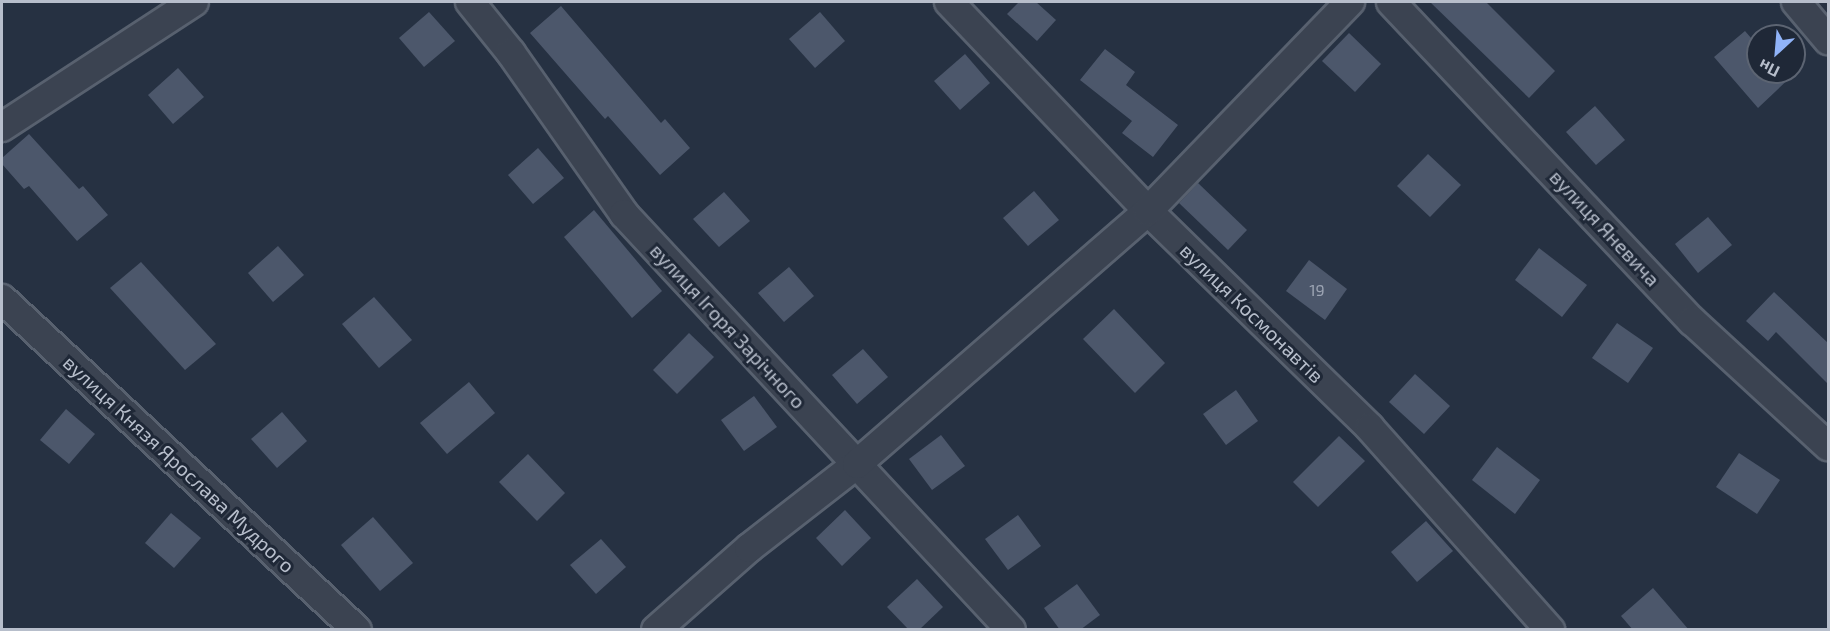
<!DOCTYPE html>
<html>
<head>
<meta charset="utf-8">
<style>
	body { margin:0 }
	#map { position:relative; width:1830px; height:631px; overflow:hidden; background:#263142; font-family:"Exo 2",sans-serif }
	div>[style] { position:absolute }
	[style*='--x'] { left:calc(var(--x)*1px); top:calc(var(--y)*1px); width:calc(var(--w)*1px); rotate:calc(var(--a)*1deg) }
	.building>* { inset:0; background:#4c576b }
	.roads { filter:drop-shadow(2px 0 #58616f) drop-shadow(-2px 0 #58616f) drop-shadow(0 2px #58616f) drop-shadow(0 -2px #58616f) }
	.minor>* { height:28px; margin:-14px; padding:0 14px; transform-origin:14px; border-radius:14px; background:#3b4351 }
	span { translate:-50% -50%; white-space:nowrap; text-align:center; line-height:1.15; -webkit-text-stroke:6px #1f2837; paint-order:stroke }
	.number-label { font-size:16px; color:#9ca4b3 }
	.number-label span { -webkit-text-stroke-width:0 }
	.street-label { font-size:20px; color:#b7becb }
	.frame { position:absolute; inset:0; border:3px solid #b7becb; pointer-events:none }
	.north { position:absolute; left:1746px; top:24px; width:60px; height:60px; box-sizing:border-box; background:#1f2837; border:2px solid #5c6472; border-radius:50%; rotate:206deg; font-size:16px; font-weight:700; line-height:24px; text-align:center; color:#b7becb }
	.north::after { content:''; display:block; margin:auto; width:21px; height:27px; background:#90b3f8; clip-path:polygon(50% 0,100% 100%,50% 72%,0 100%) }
</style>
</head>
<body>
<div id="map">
	<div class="building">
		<div style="clip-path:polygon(1019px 2px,1036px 2px,1056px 20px,1037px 41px,1007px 14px)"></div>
		<div style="clip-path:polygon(1430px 2px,1486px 2px,1555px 71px,1529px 98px)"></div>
		<div style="clip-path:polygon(561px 6px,661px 123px,665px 119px,690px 148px,660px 175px,608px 116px,605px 119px,530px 33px)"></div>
		<div style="clip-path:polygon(429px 12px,455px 41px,424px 67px,399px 38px)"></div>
		<div style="clip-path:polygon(820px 12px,845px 41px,815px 68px,789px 39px)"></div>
		<div style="clip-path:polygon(1745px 31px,1758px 46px,1758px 72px,1796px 72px,1758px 108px,1714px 57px)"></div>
		<div style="clip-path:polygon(1349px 33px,1381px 64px,1355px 92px,1322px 61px)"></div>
		<div style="clip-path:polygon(1105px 49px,1135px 72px,1126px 85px,1178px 125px,1153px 157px,1122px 133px,1132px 121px,1080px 80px)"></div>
		<div style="clip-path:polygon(965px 54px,990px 83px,960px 110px,934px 81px)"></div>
		<div style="clip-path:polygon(178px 68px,204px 97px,173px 124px,148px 95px)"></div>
		<div style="clip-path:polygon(1595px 106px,1625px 140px,1596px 165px,1566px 132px)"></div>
		<div style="clip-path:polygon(29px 134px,79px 189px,83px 186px,108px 215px,77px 241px,29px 186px,24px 189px,2px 164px,2px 158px)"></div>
		<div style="clip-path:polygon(538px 148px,564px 178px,533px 204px,508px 175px)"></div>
		<div style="clip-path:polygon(1428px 154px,1461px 185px,1430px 217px,1397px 186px)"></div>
		<div style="clip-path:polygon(1198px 183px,1247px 230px,1228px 250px,1179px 203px)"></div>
		<div style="clip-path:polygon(1034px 191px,1059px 220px,1028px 246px,1003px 218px)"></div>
		<div style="clip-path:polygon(724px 192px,750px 221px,719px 247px,693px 219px)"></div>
		<div style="clip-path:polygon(594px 210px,662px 291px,632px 318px,564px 237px)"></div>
		<div style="clip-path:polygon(1708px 217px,1732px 245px,1698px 273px,1675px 244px)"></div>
		<div style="clip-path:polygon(278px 246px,304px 275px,273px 302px,248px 273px)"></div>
		<div style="clip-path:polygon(1539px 248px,1587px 285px,1562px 317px,1515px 280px)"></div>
		<div style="clip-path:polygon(1309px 260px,1347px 289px,1325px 320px,1286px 291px)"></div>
		<div style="clip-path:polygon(141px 262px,216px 344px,185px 370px,110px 288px)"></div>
		<div style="clip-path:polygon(789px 267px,814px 296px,784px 322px,758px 293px)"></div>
		<div style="clip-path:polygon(1774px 292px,1828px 343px,1828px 384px,1776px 332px,1768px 341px,1746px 321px)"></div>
		<div style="clip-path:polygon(374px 297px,412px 340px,379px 368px,342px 324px)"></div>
		<div style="clip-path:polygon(1114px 309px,1165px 363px,1135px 393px,1083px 339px)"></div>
		<div style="clip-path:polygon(1617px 323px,1653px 348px,1628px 383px,1592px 358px)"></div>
		<div style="clip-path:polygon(689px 333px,714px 357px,677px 394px,653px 370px)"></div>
		<div style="clip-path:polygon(863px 349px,888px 377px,857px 404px,832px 375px)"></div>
		<div style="clip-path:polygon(1415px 374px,1450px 406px,1424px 434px,1389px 402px)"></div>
		<div style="clip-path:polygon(469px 382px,495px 413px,447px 454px,420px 423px)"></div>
		<div style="clip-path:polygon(1236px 390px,1258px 421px,1226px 445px,1203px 414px)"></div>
		<div style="clip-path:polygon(754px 396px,777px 427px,744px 451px,721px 420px)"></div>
		<div style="clip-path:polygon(66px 409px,95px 434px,69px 464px,40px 440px)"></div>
		<div style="clip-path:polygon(282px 412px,307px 441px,277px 468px,251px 439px)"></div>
		<div style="clip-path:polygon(941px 435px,965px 466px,932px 490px,909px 459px)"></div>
		<div style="clip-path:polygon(1339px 436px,1365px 461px,1318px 507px,1293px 482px)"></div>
		<div style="clip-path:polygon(1497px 447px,1540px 480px,1515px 514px,1472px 480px)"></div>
		<div style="clip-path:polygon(1739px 453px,1780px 480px,1757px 514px,1716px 487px)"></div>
		<div style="clip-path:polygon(528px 454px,565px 493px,537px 521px,499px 482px)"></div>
		<div style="clip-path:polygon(845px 510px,871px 538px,842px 566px,816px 538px)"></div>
		<div style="clip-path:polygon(171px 513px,201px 538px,174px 568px,145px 543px)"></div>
		<div style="clip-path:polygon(1018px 515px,1041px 546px,1008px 570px,985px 539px)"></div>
		<div style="clip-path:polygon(373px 517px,413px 563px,380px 591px,341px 545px)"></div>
		<div style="clip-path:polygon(1426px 521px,1453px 551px,1417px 582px,1391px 552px)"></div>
		<div style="clip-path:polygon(601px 539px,626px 567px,596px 594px,570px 565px)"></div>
		<div style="clip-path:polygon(917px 579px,943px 607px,919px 630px,909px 630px,887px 607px)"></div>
		<div style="clip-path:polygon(1077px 584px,1100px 615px,1080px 630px,1060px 630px,1044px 608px)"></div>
		<div style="clip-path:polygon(1653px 588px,1689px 630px,1633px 630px,1621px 616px)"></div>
	</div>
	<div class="roads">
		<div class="minor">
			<div style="--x:470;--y:2;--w:65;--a:51.2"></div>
			<div style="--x:511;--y:53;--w:197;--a:54.9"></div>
			<div style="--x:624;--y:214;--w:568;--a:47.07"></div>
			<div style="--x:949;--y:2;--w:289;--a:46.4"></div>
			<div style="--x:1148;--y:211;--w:310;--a:44.3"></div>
			<div style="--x:1370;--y:428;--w:271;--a:48.3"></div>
			<div style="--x:1391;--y:2;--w:439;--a:46.7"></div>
			<div style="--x:1692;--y:321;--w:185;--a:42.6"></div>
			<div style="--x:1796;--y:2;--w:50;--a:49.9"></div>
			<div style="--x:2;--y:127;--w:229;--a:-33.1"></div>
			<div style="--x:2;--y:299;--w:485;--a:43"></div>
			<div style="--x:656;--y:630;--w:124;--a:-41.4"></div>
			<div style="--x:749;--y:548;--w:137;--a:-37.9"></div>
			<div style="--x:857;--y:464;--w:386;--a:-41"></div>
			<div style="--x:1148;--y:211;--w:291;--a:-46"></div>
		</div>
	</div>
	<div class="number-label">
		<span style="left:1317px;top:290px">19</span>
	</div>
	<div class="street-label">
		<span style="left:1605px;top:228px;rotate:47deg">вулиця Яневича</span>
		<span style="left:1252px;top:313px;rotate:44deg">вулиця Космонавтів</span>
		<span style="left:728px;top:326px;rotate:47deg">вулиця Ігоря Зарічного</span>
		<span style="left:179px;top:464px;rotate:43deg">вулиця Князя Ярослава Мудрого</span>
	</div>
	<div class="frame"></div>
	<div class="north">Пн</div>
</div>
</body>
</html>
